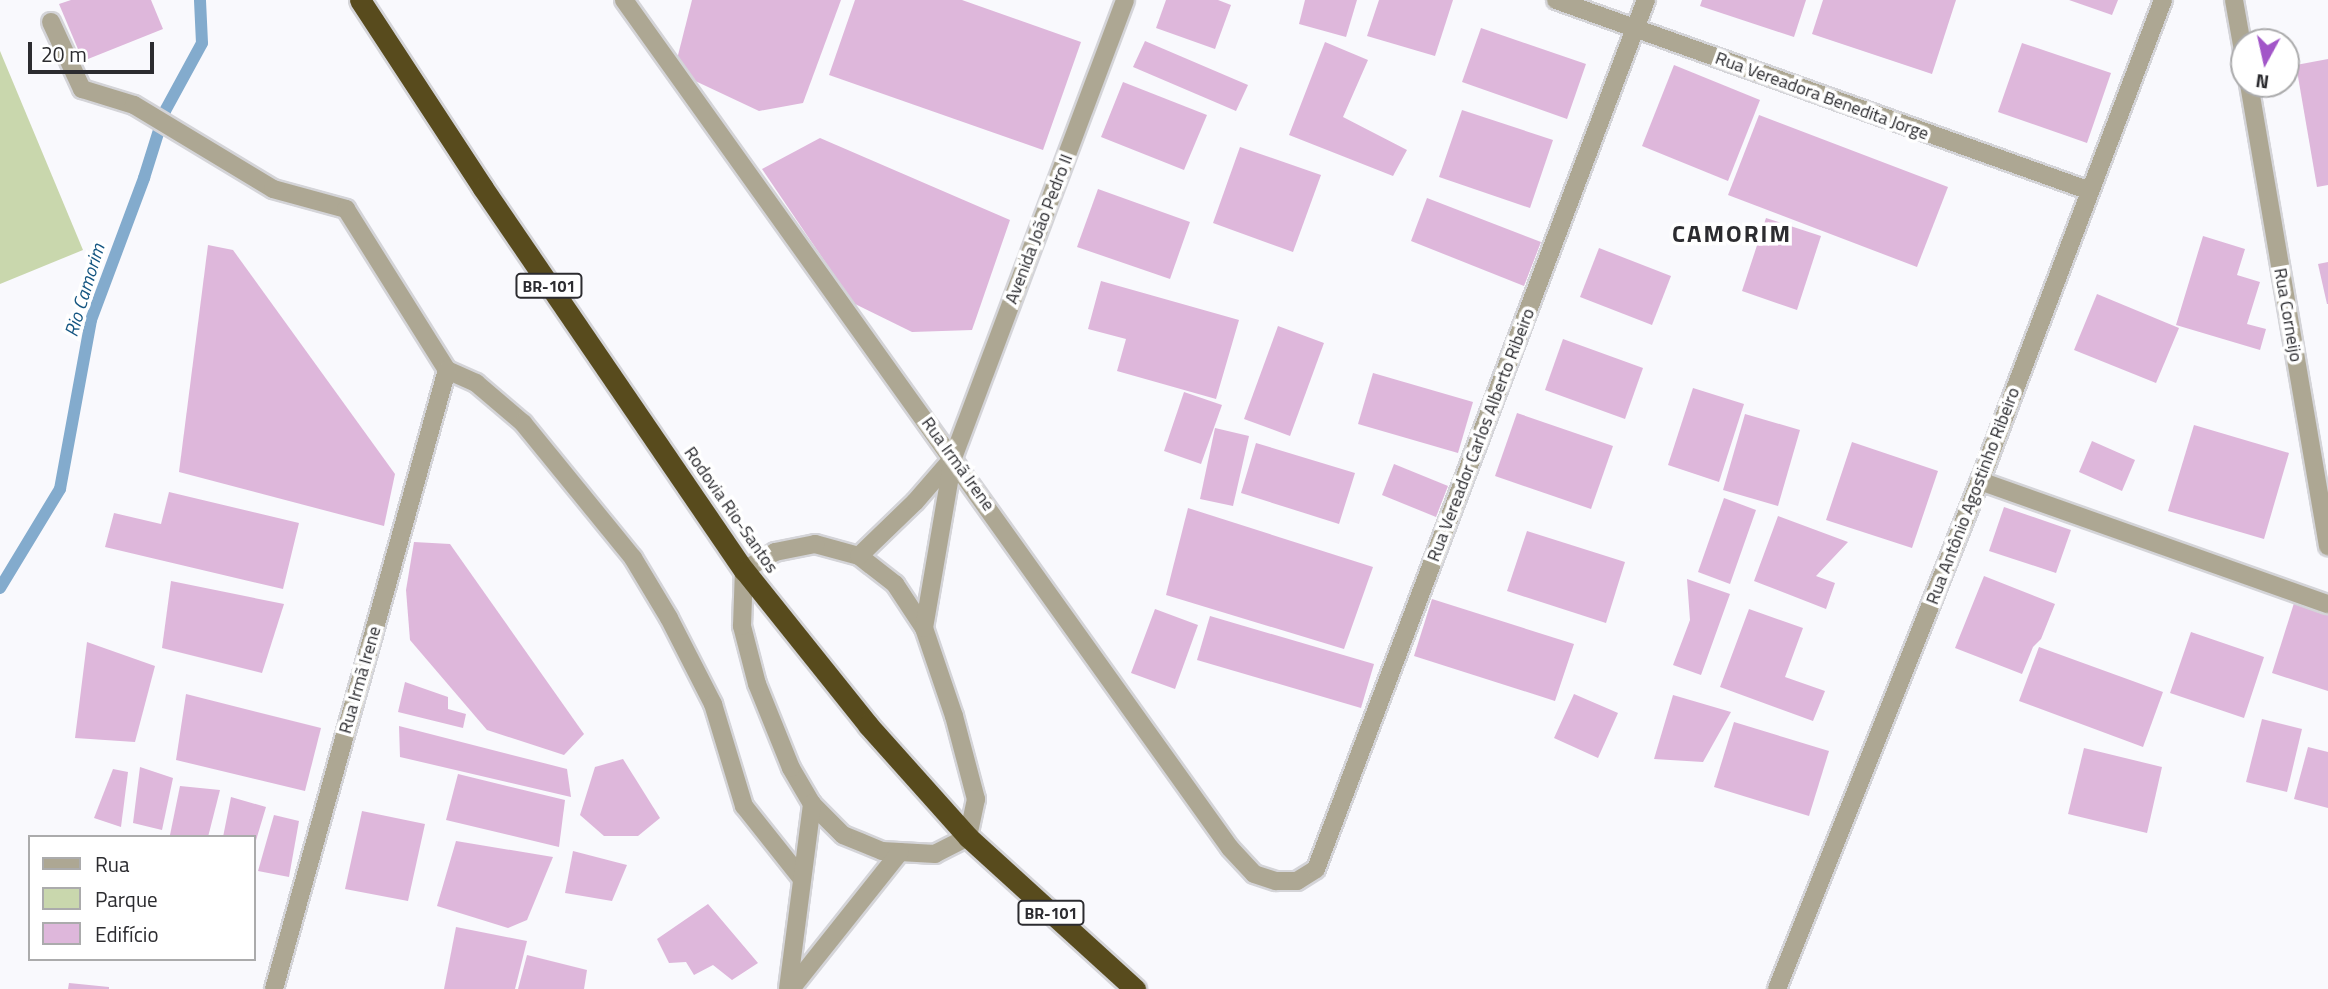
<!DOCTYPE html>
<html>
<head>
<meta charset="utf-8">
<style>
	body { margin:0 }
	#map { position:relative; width:2328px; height:989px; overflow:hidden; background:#f9f9fd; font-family:"Titillium Web",sans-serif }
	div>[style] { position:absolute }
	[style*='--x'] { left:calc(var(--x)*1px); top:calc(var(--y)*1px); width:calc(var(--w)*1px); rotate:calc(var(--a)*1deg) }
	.green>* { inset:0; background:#c9d7ad }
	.stream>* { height:12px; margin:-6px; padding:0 6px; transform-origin:6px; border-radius:6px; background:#83abcd }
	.building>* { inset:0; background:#deb7db }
	.roads { filter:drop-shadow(2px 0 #d4d4d8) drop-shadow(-2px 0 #d4d4d8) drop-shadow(0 2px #d4d4d8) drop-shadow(0 -2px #d4d4d8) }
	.minor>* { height:18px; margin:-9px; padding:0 9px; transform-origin:9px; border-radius:9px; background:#ada793 }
	.highway>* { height:21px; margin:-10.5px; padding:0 10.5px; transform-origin:10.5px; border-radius:10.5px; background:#584b1d }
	span { translate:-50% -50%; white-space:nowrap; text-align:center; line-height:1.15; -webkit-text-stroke:7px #fff; paint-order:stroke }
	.shield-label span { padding:2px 5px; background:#fff; border:2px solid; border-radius:5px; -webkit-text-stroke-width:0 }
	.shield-label { font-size:16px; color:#2c2c30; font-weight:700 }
	.street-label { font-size:18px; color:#2c2c30 }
	.water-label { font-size:19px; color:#145581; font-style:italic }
	.district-label { font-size:24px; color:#2c2c30; font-weight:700; letter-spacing:2px }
	.legend { position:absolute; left:28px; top:835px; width:228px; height:126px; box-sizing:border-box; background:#fff; border:2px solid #ababac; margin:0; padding:9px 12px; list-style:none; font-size:21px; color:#2c2c30 }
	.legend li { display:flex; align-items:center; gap:14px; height:35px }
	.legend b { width:35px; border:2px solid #ababac }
	.north { position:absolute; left:2230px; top:28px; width:70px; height:70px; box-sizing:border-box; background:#fff; border:2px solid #ababac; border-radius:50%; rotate:188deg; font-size:19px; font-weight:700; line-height:28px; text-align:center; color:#2c2c30 }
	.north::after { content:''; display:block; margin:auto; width:24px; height:32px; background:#a256c8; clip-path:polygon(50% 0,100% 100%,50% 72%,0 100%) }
	.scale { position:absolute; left:28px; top:42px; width:126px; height:32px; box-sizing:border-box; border:4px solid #2c2c30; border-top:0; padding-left:9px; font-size:21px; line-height:24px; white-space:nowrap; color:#2c2c30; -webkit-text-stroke:5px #fff; paint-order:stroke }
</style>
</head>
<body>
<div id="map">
	<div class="green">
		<div style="clip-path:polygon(0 51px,83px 250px,0 284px)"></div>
	</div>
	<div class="stream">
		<div style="--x:0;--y:588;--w:116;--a:-58.8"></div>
		<div style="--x:60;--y:489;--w:172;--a:-79.6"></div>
		<div style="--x:91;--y:320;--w:152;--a:-69.5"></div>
		<div style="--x:144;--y:178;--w:70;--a:-72.6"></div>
		<div style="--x:165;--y:111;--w:77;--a:-61.4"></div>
		<div style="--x:202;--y:43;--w:43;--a:-92.7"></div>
	</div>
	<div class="building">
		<div style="clip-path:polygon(71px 0,151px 0,163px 29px,83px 61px,59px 4px)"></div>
		<div style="clip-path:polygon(692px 0,841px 0,803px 103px,759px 111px,674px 71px)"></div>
		<div style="clip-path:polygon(855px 0,962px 0,1081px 42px,1043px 150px,829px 75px)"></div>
		<div style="clip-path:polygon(1166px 0,1218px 0,1231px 5px,1215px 49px,1156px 28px)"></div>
		<div style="clip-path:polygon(1305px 0,1357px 0,1346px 37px,1299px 24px)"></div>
		<div style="clip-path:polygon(1379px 0,1453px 0,1435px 56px,1367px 36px)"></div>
		<div style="clip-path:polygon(1702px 0,1806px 0,1794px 37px,1700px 6px)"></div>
		<div style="clip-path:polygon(1823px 0,1956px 0,1932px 74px,1812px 34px)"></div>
		<div style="clip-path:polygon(2069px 0,2118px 0,2112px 15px)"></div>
		<div style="clip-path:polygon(1481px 28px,1586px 64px,1567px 119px,1462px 82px)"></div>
		<div style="clip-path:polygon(1145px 41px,1248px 85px,1236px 111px,1133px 67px)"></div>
		<div style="clip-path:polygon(1325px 42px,1368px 60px,1343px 117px,1407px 150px,1393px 176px,1289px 135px)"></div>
		<div style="clip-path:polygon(2022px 43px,2111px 73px,2087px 143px,1998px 112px)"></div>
		<div style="clip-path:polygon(2328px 59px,2328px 185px,2317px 187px,2296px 65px)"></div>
		<div style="clip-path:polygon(1674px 65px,1760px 100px,1728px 181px,1642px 146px)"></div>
		<div style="clip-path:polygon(1123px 82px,1207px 115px,1184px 170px,1101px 137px)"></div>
		<div style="clip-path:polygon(1462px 110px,1553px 140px,1530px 208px,1439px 177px)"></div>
		<div style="clip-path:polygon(1759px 115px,1948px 187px,1917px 267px,1728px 195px)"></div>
		<div style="clip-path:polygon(820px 138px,1010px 220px,972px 330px,912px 332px,853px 303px,762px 169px)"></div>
		<div style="clip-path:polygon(1240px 147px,1321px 175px,1293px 252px,1213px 223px)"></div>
		<div style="clip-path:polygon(1098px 189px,1190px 222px,1170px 279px,1077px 247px)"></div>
		<div style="clip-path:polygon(1427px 198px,1541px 242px,1524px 286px,1411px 241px)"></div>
		<div style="clip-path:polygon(1766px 218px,1821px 236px,1797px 310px,1742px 291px)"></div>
		<div style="clip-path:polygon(2203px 236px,2245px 249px,2237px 275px,2260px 282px,2247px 324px,2266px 329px,2260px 350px,2176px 325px)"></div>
		<div style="clip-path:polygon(208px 245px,233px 250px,395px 474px,384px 526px,179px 472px)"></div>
		<div style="clip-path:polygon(1599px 248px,1671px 276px,1652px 325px,1580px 297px)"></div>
		<div style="clip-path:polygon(2328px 262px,2328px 304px,2327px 304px,2318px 264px)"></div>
		<div style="clip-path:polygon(1101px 281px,1239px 320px,1216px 399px,1117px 371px,1126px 339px,1088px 329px)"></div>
		<div style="clip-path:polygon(2097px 294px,2179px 328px,2156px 383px,2074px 350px)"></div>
		<div style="clip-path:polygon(1278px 326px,1324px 343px,1290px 436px,1244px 419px)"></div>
		<div style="clip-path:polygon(1563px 339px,1643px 368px,1625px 419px,1545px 390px)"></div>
		<div style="clip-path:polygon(1373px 373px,1473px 402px,1458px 453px,1358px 424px)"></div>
		<div style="clip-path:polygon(1693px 388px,1744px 404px,1719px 482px,1668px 465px)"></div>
		<div style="clip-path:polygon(1184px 392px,1222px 405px,1201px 464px,1164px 451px)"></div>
		<div style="clip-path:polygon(1517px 413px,1613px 446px,1591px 509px,1495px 476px)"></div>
		<div style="clip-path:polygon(1745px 414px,1800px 430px,1778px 506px,1723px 490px)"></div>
		<div style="clip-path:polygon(2194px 425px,2289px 453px,2264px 539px,2168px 511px)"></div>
		<div style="clip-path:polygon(1215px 428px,1249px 436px,1233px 506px,1200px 499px)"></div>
		<div style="clip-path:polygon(2092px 441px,2135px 460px,2122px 491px,2079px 472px)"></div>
		<div style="clip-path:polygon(1852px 442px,1938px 471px,1912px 548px,1826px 520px)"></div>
		<div style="clip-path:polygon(1256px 443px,1355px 473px,1339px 524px,1241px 493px)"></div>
		<div style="clip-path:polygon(1394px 464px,1448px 486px,1436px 517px,1382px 495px)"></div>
		<div style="clip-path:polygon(169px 492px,299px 523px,283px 589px,105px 547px,114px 513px,161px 524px)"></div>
		<div style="clip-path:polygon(1724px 498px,1756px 510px,1730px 584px,1698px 572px)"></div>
		<div style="clip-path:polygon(2004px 507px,2071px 530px,2056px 573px,1989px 551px)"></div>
		<div style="clip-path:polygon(1188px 508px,1373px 567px,1344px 649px,1166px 595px)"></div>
		<div style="clip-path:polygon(1778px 516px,1848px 542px,1816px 576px,1835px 583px,1826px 609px,1754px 581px)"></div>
		<div style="clip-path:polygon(1527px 531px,1625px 562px,1606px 623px,1507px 591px)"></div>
		<div style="clip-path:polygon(414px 542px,450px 544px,584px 734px,564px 755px,487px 730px,410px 640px,406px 590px)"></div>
		<div style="clip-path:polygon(1984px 576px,2055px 604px,2041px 639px,2033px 647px,2022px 674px,1955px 648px)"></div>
		<div style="clip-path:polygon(1687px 579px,1730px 594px,1701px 675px,1673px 665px,1690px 620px)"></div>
		<div style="clip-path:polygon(171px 581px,284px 604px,262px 673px,162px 648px)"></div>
		<div style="clip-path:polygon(1432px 599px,1574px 644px,1555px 701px,1414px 656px)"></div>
		<div style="clip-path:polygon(2294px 603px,2328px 614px,2328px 691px,2272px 673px)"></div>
		<div style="clip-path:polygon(1155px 609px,1198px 625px,1175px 689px,1131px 673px)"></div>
		<div style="clip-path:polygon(1749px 609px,1803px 628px,1785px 677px,1825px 691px,1813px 721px,1720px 687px)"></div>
		<div style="clip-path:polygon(1210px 616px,1374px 664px,1361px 708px,1197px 660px)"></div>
		<div style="clip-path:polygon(2191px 632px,2264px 657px,2244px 718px,2170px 693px)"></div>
		<div style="clip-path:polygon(87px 642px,155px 666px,135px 742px,75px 738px)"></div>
		<div style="clip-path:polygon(2039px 647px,2163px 692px,2143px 747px,2019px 701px)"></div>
		<div style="clip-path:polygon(405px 682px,448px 697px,448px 709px,466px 714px,463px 728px,398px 712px)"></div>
		<div style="clip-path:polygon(186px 694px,321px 728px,305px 791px,176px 760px)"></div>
		<div style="clip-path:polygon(1574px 694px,1618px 713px,1598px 758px,1554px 738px)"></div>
		<div style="clip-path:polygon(1673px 695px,1731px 712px,1703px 762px,1654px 759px)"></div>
		<div style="clip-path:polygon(2262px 719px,2302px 729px,2287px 792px,2246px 782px)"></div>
		<div style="clip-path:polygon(1734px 722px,1829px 751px,1809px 816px,1714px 787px)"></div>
		<div style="clip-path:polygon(399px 726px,567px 769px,571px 797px,400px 757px)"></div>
		<div style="clip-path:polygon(2308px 747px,2328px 752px,2328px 808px,2294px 799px)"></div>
		<div style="clip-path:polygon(2084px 748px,2162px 767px,2147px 833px,2068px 814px)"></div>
		<div style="clip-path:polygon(623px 759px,660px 818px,638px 836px,604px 836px,580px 815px,595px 767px)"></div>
		<div style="clip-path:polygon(140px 767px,173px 778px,162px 830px,133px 823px)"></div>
		<div style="clip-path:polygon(113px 769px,128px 772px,121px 827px,94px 818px)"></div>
		<div style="clip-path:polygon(458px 774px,565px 800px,559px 847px,446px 820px)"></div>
		<div style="clip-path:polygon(180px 786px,220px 790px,208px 837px,170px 835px)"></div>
		<div style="clip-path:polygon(231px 797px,266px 807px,254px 847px,254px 837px,223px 837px)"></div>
		<div style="clip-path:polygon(362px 811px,425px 824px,408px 901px,345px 889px)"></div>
		<div style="clip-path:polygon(274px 815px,299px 821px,289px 877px,258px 871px)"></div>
		<div style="clip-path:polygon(456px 841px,553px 857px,527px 920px,508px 928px,437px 906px)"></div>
		<div style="clip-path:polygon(573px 851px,627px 865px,612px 901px,565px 893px)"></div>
		<div style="clip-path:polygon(708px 904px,758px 963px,732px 980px,713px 965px,694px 975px,686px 962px,669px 963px,657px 939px)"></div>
		<div style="clip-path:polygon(456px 927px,527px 941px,515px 989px,444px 989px)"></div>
		<div style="clip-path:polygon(527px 955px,587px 970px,584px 989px,518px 989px)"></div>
		<div style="clip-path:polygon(69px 983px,109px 987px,109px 989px,68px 989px)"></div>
	</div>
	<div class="roads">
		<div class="minor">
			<div style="--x:624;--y:0;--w:1042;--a:54.45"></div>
			<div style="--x:1230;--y:848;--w:35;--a:47"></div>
			<div style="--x:1254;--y:874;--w:23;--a:18"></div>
			<div style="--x:1276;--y:881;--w:21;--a:0"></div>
			<div style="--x:1297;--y:881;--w:22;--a:-32"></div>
			<div style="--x:1316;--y:869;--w:930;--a:-69.21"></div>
			<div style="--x:1556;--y:0;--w:567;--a:19.68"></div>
			<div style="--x:2234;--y:0;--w:57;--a:79.9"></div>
			<div style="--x:51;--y:22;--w:74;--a:65.2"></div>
			<div style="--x:82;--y:89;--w:54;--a:17.1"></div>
			<div style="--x:134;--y:105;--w:162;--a:31.1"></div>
			<div style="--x:273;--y:189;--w:76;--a:15.3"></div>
			<div style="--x:346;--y:209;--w:190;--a:57.9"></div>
			<div style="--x:447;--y:370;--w:32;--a:24"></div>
			<div style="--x:476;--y:383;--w:62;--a:40.4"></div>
			<div style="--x:523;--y:423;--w:174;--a:50.8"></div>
			<div style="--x:633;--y:558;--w:70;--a:59"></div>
			<div style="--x:669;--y:618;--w:97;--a:62.9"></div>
			<div style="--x:713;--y:704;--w:107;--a:73.1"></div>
			<div style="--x:744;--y:806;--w:93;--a:51.5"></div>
			<div style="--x:2249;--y:84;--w:469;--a:80.3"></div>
			<div style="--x:1980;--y:481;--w:369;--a:19.5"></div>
			<div style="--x:815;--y:544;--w:46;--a:15.3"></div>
			<div style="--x:859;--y:556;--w:46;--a:37.9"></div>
			<div style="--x:895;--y:584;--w:53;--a:56.6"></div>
			<div style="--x:924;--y:628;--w:93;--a:71.2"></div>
			<div style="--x:954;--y:716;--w:86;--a:75.2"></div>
			<div style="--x:976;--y:799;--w:39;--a:102"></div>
			<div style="--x:968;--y:837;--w:37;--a:153"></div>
			<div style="--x:935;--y:854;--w:53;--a:-176.8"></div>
			<div style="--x:882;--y:851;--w:42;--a:-157.7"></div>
			<div style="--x:843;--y:835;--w:44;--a:-135"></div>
			<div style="--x:812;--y:804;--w:42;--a:-120.3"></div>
			<div style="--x:791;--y:768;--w:91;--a:-112"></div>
			<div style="--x:757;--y:684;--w:60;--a:-104.5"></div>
			<div style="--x:742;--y:626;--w:56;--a:-88"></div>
			<div style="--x:744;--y:570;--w:36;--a:-30"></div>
			<div style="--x:775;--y:552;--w:41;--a:-11.3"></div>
			<div style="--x:859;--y:556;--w:78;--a:-44"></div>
			<div style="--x:915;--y:502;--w:58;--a:-49.2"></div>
			<div style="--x:924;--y:628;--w:172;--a:-80.3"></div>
			<div style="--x:953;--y:458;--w:489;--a:-69.4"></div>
			<div style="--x:274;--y:989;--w:643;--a:-74.39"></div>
			<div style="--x:788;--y:989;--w:187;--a:-82.6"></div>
			<div style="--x:791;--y:989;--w:175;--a:-51.5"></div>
			<div style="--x:1777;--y:989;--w:547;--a:-68.22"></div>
			<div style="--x:1980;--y:481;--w:515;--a:-69.17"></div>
		</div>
		<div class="highway">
			<div style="--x:360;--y:0;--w:225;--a:56.8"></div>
			<div style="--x:483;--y:188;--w:463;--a:55.7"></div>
			<div style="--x:744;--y:570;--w:198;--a:51.3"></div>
			<div style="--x:868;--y:725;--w:150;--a:48.2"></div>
			<div style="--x:968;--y:837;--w:226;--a:42.3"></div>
		</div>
	</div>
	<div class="shield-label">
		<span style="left:549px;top:286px">BR-101</span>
		<span style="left:1051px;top:913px">BR-101</span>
	</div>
	<div class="street-label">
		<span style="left:1822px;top:96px;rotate:20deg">Rua Vereadora Benedita Jorge</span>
		<span style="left:1039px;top:229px;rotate:-69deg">Avenida João Pedro II</span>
		<span style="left:2288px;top:315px;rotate:80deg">Rua Corneijo</span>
		<span style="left:1481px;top:435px;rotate:-69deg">Rua Vereador Carlos Alberto Ribeiro</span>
		<span style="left:958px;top:464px;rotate:54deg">Rua Irmã Irene</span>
		<span style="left:1973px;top:496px;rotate:-69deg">Rua Antônio Agostinho Ribeiro</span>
		<span style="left:731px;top:510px;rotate:55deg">Rodovia Rio-Santos</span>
		<span style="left:360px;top:680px;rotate:-74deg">Rua Irmã Irene</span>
	</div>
	<div class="water-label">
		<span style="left:84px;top:290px;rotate:-73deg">Rio Camorim</span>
	</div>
	<div class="district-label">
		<span style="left:1732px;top:234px">CAMORIM</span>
	</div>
	<ul class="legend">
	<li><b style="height:9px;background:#ada793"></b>Rua</li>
	<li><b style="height:19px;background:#c9d7ad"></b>Parque</li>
	<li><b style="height:19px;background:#deb7db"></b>Edifício</li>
	</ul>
	<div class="north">N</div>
	<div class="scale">20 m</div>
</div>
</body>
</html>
